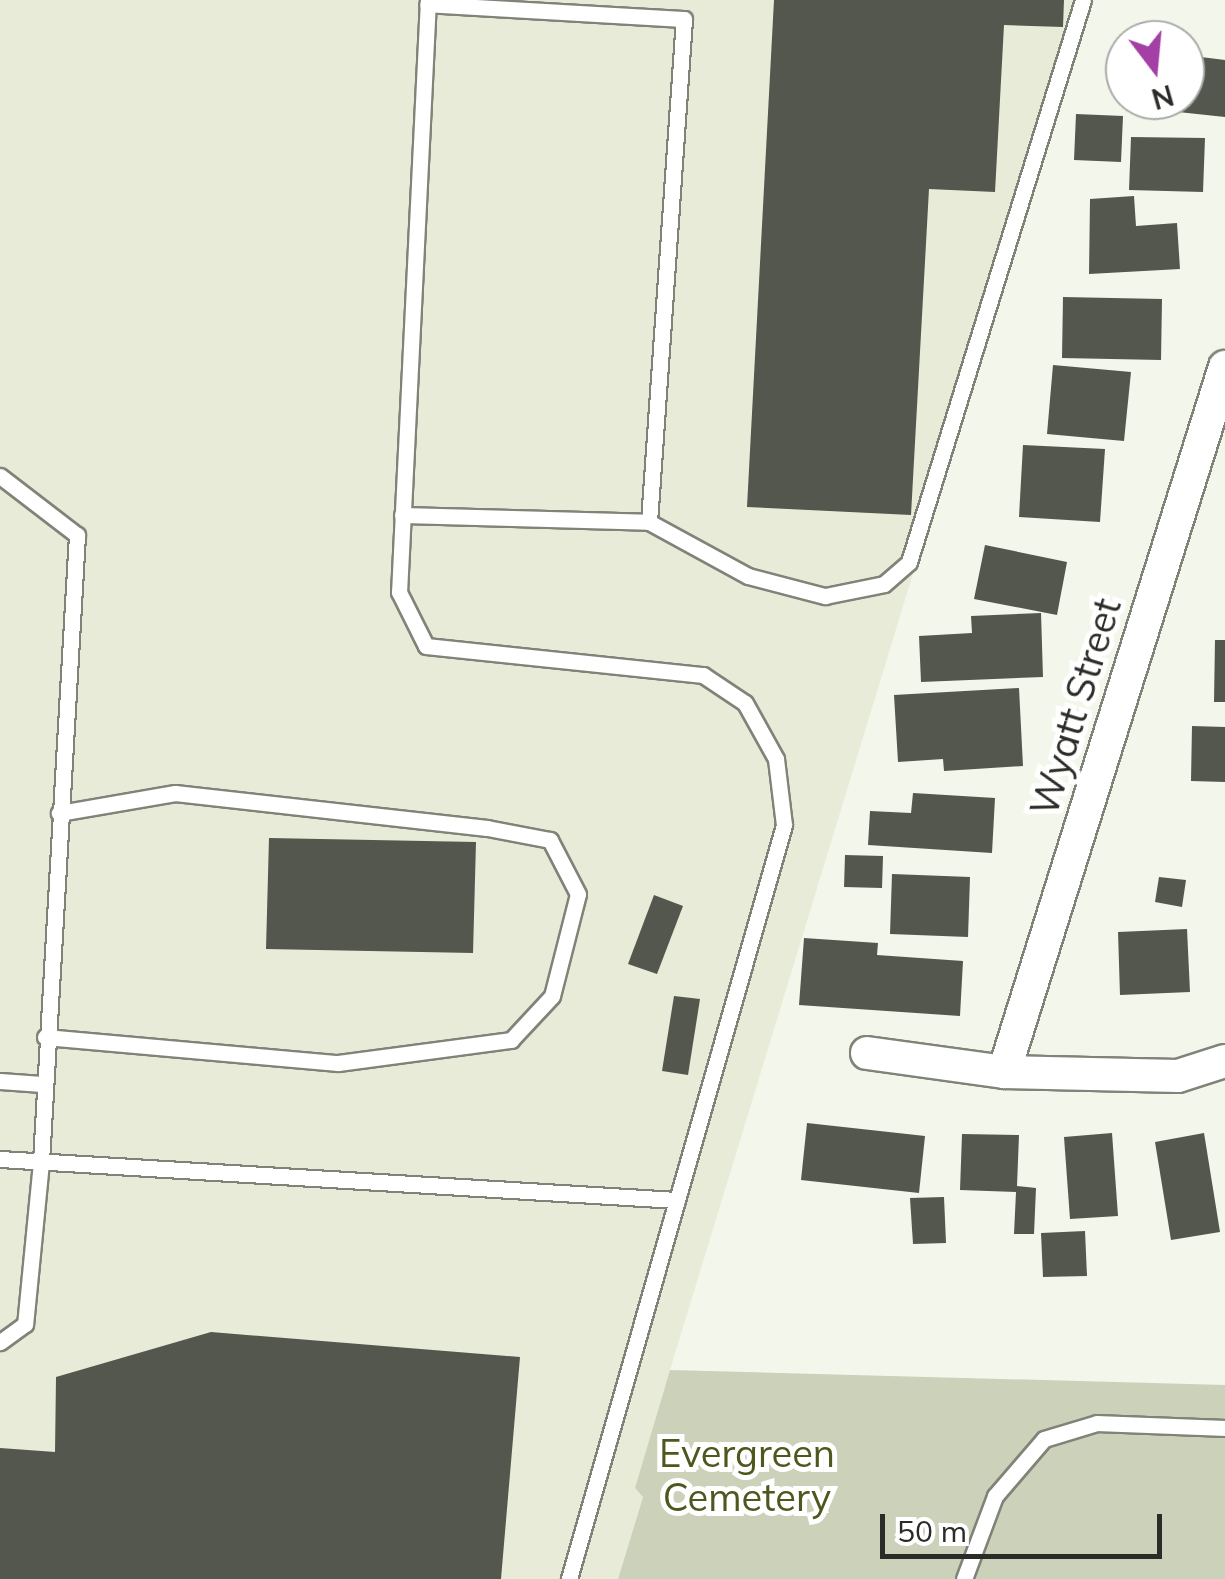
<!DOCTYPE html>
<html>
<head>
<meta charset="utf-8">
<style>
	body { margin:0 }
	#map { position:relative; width:1225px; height:1579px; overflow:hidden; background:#f3f6ea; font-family:Mulish,sans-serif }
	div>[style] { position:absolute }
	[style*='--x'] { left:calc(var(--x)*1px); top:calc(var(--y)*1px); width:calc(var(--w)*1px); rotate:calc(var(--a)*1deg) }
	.built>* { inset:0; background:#e7ebd8 }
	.green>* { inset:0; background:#ccd1ba }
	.building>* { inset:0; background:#54574d }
	.roads { filter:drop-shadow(2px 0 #808378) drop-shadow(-2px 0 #808378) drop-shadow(0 2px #808378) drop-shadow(0 -2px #808378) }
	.lane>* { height:15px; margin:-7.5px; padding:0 7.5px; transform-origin:7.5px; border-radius:7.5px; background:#fff }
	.street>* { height:32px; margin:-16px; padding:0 16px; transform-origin:16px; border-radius:16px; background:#fff }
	span { translate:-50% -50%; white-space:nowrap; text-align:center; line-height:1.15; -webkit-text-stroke:10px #fff; paint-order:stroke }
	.street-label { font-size:38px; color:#2b2c28 }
	.park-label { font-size:38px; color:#4e571e }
	.north { position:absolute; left:1105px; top:20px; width:100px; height:100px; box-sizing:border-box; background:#fff; border:2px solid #aaaba9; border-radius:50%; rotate:164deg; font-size:28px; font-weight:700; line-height:40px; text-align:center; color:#2b2c28 }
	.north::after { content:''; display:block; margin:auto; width:35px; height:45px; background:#a33fa5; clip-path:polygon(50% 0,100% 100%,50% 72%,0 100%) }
	.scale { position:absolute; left:880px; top:1514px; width:282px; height:45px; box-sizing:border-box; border:5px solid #2b2c28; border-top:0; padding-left:12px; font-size:30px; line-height:35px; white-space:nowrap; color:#2b2c28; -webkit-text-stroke:8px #fff; paint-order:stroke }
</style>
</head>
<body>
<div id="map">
	<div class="built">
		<div style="clip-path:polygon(0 0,1088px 0,670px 1370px,635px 1488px,643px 1497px,618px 1579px,0 1579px)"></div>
	</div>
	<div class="green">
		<div style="clip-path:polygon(670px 1370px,1225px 1385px,1225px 1579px,618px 1579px,643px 1497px,635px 1488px)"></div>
	</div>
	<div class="building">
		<div style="clip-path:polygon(774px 0,1064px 0,1063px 27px,1004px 25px,995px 192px,929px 189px,911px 515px,747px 507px)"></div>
		<div style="clip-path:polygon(1185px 55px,1225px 60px,1225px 117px,1122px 106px,1123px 100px,1185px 100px)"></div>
		<div style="clip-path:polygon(1076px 114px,1123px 116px,1121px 162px,1074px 160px)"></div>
		<div style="clip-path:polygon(1131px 137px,1205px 138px,1203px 192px,1129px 190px)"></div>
		<div style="clip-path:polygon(1134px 196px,1136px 226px,1177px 223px,1180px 269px,1089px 274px,1090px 199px)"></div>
		<div style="clip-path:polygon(1063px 297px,1162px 299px,1161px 360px,1062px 358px)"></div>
		<div style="clip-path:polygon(1053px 365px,1131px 372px,1124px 441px,1047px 434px)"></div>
		<div style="clip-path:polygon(1023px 445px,1105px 449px,1100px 522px,1019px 517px)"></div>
		<div style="clip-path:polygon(985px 545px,1067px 562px,1057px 615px,974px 599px)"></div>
		<div style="clip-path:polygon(1041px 613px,1043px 677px,921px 682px,919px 636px,972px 633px,971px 616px)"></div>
		<div style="clip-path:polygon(1215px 640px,1225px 640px,1225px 702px,1214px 702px)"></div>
		<div style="clip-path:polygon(1019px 688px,1023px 766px,944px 771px,943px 759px,898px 762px,894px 695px)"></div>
		<div style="clip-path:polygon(1192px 726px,1225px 727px,1225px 782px,1191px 781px)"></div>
		<div style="clip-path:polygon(913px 793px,995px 798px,992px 853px,868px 845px,870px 811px,911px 813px)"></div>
		<div style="clip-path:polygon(269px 838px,476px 842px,473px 953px,266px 949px)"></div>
		<div style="clip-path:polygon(845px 855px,883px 856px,882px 888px,844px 887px)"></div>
		<div style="clip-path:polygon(892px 874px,970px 877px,968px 937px,890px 934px)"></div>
		<div style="clip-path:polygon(1159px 877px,1186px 880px,1182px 907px,1155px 902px)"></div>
		<div style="clip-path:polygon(654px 895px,683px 906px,657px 974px,628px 964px)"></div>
		<div style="clip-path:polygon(1187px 929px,1190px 992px,1120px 995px,1118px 932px)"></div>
		<div style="clip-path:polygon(804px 938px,878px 943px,877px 955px,963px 961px,960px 1016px,799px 1005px)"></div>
		<div style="clip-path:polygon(674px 996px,700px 999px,688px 1075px,662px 1071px)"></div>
		<div style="clip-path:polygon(807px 1123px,925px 1136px,919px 1193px,801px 1180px)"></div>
		<div style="clip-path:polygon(1112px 1133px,1118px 1216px,1070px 1219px,1064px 1137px)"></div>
		<div style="clip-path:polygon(1204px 1133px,1220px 1232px,1171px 1240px,1155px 1142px)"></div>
		<div style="clip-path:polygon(962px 1134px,1019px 1135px,1017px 1186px,1036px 1188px,1034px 1234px,1014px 1234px,1016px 1192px,960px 1190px)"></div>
		<div style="clip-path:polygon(944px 1197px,946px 1243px,913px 1244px,910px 1198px)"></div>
		<div style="clip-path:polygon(1085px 1231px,1087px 1276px,1043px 1277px,1041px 1233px)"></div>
		<div style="clip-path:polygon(211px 1332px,520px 1357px,501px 1579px,0 1579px,0 1448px,55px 1452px,56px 1377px)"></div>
	</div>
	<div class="roads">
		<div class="lane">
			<div style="--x:428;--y:0;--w:593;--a:92.8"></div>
			<div style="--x:399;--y:592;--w:60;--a:63.4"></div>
			<div style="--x:426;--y:646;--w:279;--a:6"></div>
			<div style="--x:703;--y:675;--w:50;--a:33.7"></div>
			<div style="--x:745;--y:703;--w:64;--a:61"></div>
			<div style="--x:776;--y:759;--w:66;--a:83.1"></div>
			<div style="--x:784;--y:825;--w:784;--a:105.92"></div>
			<div style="--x:0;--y:476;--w:97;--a:37.5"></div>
			<div style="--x:77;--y:535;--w:628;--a:93.29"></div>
			<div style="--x:41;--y:1162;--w:163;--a:95.6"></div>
			<div style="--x:25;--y:1324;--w:31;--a:144"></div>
			<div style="--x:402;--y:515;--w:247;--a:1.6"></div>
			<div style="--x:649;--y:522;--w:504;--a:-86.02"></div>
			<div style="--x:684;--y:19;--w:257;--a:-176.7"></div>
			<div style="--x:649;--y:522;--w:113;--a:28.6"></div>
			<div style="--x:748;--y:576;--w:80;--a:14.6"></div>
			<div style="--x:825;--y:596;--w:60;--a:-11.5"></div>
			<div style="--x:884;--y:584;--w:33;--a:-41"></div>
			<div style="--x:909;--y:562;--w:588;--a:-72.8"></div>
			<div style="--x:45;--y:1037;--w:294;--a:5.1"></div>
			<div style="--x:338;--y:1063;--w:175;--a:-7.6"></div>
			<div style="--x:511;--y:1040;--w:60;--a:-47"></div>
			<div style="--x:552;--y:996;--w:105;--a:-75.7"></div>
			<div style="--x:578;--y:894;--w:61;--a:-117.4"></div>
			<div style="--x:550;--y:840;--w:64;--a:-169.2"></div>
			<div style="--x:487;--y:828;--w:314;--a:-173.6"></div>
			<div style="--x:175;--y:793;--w:118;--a:170.2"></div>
			<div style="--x:0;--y:1081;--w:42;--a:4.1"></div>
			<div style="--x:0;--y:1159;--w:678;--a:3.47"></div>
			<div style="--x:964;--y:1579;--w:89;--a:-69.5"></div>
			<div style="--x:995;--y:1496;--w:75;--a:-49.3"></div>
			<div style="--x:1044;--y:1439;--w:55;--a:-16.8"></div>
			<div style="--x:1097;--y:1423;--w:128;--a:2.2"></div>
		</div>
		<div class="street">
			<div style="--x:867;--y:1053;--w:138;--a:7.9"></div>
			<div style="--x:1004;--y:1072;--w:174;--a:1.3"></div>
			<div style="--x:1178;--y:1076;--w:49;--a:-17.7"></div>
			<div style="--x:1004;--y:1072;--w:739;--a:-72.6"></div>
		</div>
	</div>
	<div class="street-label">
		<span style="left:1076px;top:707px;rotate:-73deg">Wyatt Street</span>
	</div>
	<div class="park-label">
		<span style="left:747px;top:1476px">Evergreen<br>Cemetery</span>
	</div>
	<div class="north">N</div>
	<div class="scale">50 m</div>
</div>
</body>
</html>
